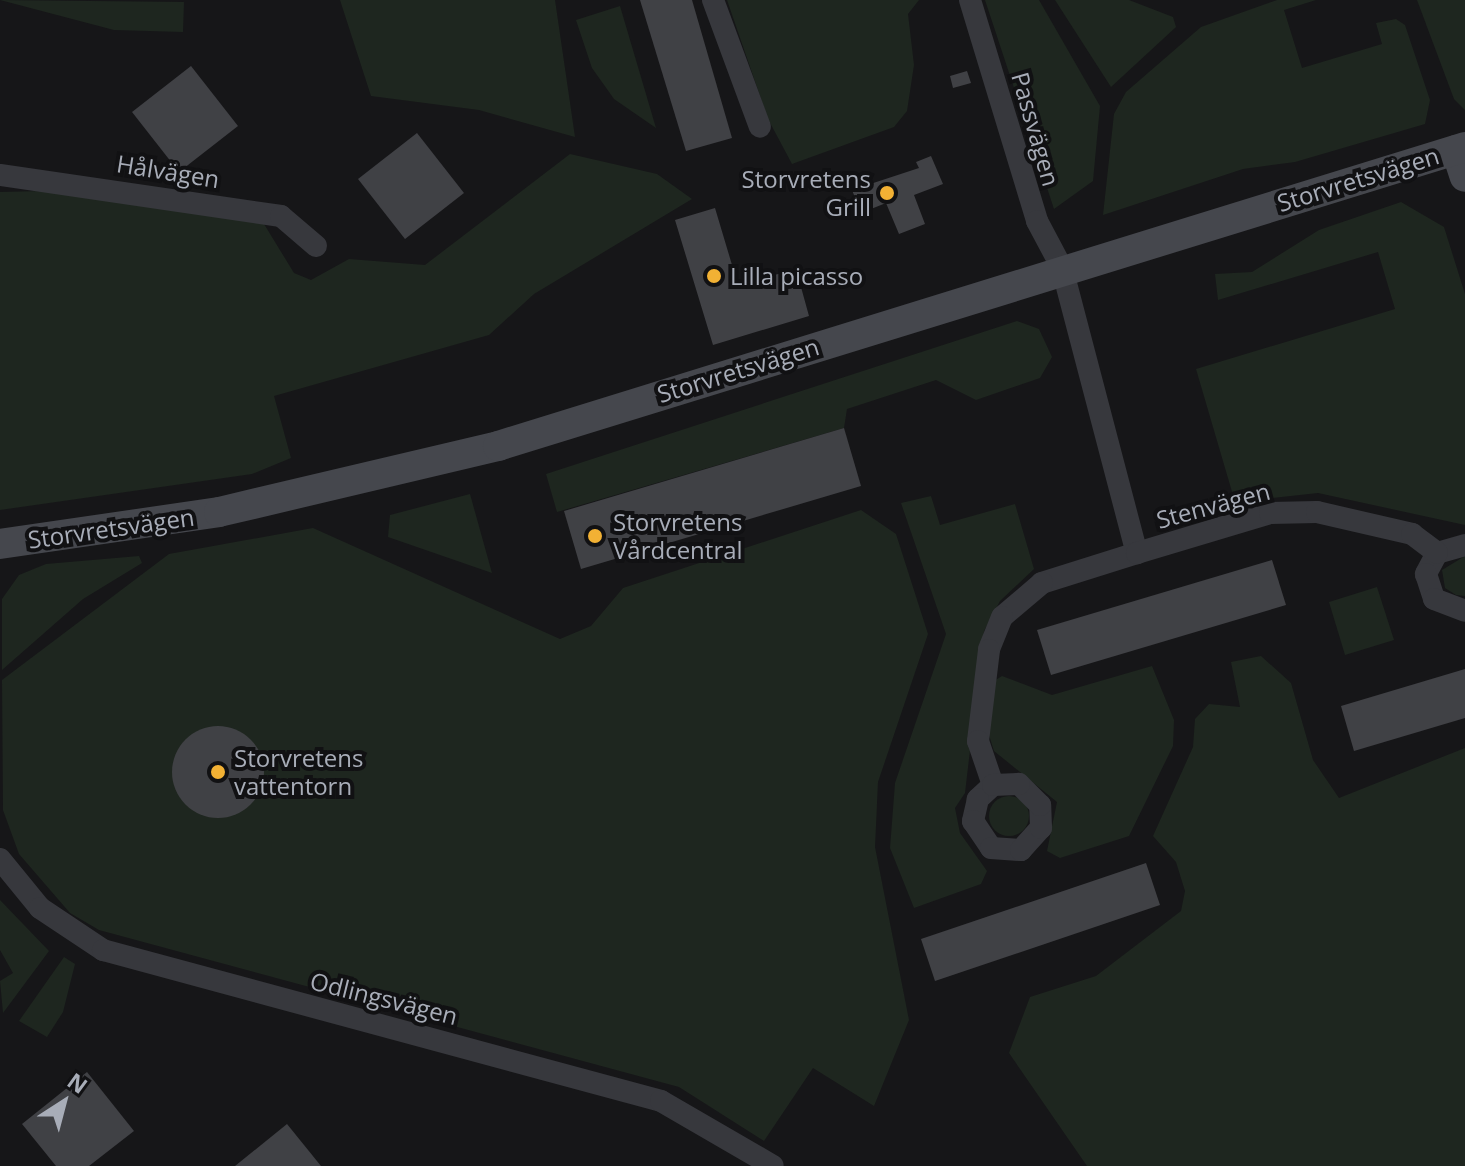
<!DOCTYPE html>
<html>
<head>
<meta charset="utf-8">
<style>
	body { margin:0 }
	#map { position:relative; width:1465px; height:1166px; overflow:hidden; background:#161618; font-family:"Open Sans",sans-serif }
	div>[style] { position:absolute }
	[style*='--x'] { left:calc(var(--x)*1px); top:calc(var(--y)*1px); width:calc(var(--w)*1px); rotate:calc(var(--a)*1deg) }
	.green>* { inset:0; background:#1e261f }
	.round { border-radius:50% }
	.building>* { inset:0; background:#404145 }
	.street>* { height:22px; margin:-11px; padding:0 11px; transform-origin:11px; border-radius:11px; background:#37383d }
	.secondary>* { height:30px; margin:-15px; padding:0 15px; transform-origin:15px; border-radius:15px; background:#45474d }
	.dots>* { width:22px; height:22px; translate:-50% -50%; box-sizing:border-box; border:4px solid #111113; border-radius:50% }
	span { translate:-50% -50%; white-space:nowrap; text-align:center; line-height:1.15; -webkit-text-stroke:8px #111113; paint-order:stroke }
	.street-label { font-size:24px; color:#a8adb8 }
	.poi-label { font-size:24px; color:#a8adb8 }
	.right { translate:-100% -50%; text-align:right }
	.left { translate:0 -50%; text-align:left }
	.north { position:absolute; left:24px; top:1062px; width:80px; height:80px; -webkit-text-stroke:6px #111113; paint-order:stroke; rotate:36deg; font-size:22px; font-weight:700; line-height:32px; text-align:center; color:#a8adb8 }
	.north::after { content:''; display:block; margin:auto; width:28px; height:36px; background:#a8adb8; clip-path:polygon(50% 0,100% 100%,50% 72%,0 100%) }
</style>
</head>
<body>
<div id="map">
	<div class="green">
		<div style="clip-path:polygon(0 0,184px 2px,183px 32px,114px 30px)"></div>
		<div style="clip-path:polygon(340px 0,555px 0,575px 137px,479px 110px,371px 96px)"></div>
		<div style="clip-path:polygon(727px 0,919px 0,908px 14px,914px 65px,907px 111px,894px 127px,792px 164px,768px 119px)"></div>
		<div style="clip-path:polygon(985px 0,1039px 0,1100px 106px,1093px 181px,1054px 209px)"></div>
		<div style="clip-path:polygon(1055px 0,1129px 0,1173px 17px,1176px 27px,1111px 87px)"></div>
		<div style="clip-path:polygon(1277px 0,1316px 0,1284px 10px,1302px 68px,1382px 44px,1376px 23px,1396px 19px,1405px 25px,1430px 100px,1425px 124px,1295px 162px,1243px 169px,1103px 215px,1114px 114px,1126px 92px,1201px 27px)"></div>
		<div style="clip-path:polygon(1417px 0,1465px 0,1465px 110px,1454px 99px)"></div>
		<div style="clip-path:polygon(620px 6px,656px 128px,614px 99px,592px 68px,576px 20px)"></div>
		<div style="clip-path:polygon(570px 154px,657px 174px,692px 199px,534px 294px,489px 335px,274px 396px,291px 458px,252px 474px,0 510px,0 192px,42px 191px,264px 224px,294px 273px,311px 280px,349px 259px,425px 265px)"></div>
		<div style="clip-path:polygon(1401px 202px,1444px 227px,1465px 294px,1465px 525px,1318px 493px,1235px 502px,1196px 369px,1395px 309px,1378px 252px,1218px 300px,1215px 274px,1252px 272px,1319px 230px)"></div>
		<div style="clip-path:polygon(1017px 321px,1039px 329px,1052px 357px,1040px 378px,976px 400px,936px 380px,847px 409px,844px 428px,557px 512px,546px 474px)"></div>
		<div style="clip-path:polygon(470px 494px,492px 573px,388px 537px,390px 515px)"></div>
		<div style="clip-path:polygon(931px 496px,940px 525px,1015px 504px,1034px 569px,1000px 601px,984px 631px,965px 793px,955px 808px,960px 833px,987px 871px,981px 884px,914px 908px,890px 848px,895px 783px,946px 634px,901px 503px)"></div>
		<div style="clip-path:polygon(861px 510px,896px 534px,928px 634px,878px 782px,875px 847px,909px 1020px,874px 1106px,813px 1068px,764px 1141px,679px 1087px,99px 930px,70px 913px,19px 854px,3px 810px,2px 680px,169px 554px,313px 528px,560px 639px,591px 626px,623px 588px)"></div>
		<div style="clip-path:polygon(139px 556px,142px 563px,83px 599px,2px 670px,2px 599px,19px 575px,46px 564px)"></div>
		<div style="clip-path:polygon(1465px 556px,1465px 596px,1456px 595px,1445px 588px,1442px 570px)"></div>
		<div style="clip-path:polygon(1377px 587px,1394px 640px,1345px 655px,1329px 602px)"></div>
		<div style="clip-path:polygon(1261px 656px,1291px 683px,1313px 760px,1339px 798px,1465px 748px,1465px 1166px,1087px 1166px,1009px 1053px,1030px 997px,1096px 976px,1181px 911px,1185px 891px,1176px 862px,1153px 836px,1193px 747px,1195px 719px,1209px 704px,1240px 707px,1231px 662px)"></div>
		<div style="clip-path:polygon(1152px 666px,1174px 720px,1173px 746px,1129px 836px,1060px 858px,1047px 851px,1057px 802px,994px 751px,989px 735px,994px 681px,1002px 676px,1052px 695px)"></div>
		<div class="round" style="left:989px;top:796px;width:40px;height:40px"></div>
		<div style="clip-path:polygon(0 900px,49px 951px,3px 1013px,0 981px,13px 973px,0 950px)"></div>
		<div style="clip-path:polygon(64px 957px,75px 964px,63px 1012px,47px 1037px,19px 1021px)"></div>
	</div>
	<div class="building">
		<div style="clip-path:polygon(640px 0,692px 0,732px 138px,686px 151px)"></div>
		<div style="clip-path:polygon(191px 66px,238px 126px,179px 172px,132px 112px)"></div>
		<div style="clip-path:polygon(967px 71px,971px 83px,953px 88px,950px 76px)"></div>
		<div style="clip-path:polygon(417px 133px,464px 193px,405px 239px,358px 179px)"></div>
		<div style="clip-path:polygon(931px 156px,943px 184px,914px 195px,925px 224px,899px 234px,886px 203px,861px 213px,852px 190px,919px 168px,916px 162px)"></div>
		<div style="clip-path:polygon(715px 208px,738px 285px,796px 269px,809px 316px,713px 345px,675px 220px)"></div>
		<div style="clip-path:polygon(844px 428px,861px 486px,581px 569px,564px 511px)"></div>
		<div style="clip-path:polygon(1272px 560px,1286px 605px,1051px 675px,1037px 630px)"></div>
		<div style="clip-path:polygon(1465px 669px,1465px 718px,1354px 751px,1341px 706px)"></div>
		<div class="round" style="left:172px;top:726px;width:92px;height:92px"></div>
		<div style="clip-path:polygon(1146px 863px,1160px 905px,935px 981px,921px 939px)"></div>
		<div style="clip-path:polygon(87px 1072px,134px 1131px,89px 1166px,56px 1166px,22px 1124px)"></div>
		<div style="clip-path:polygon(287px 1124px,321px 1166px,235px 1166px)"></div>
	</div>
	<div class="street">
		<div style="--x:713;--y:0;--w:135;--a:69.7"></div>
		<div style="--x:970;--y:0;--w:231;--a:73.1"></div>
		<div style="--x:1037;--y:221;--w:53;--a:62"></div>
		<div style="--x:1062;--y:268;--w:295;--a:75.3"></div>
		<div style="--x:1137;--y:553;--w:100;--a:162.5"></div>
		<div style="--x:1042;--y:583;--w:52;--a:139.6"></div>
		<div style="--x:1002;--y:617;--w:35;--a:112"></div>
		<div style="--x:989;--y:650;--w:92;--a:96.9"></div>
		<div style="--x:978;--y:741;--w:46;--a:71.2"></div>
		<div style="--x:993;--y:785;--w:21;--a:137"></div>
		<div style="--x:978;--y:799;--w:23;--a:103"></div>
		<div style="--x:973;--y:821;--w:32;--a:56"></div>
		<div style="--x:991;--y:848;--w:30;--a:4"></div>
		<div style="--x:1021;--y:850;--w:30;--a:-48"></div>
		<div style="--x:1041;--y:828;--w:23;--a:-92"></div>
		<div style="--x:1040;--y:805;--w:30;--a:-135"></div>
		<div style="--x:1019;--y:784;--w:26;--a:178"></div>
		<div style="--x:0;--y:175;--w:284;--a:8.3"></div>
		<div style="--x:281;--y:216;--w:46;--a:40.6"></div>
		<div style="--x:1465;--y:545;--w:29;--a:164"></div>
		<div style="--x:1437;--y:553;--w:24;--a:118"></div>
		<div style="--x:1426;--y:574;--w:26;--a:72"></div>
		<div style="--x:1434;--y:599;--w:33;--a:21"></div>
		<div style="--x:1137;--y:553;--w:139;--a:-16.7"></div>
		<div style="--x:1270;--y:513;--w:47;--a:-1.2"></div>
		<div style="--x:1317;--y:512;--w:98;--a:13"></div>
		<div style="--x:1412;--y:534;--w:31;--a:37"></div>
		<div style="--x:0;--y:859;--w:63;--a:50.8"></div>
		<div style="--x:40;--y:908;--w:76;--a:33.7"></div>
		<div style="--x:103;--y:950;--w:578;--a:15.14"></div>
		<div style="--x:661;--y:1101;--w:129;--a:30.1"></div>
	</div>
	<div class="secondary">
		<div style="--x:1456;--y:150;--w:28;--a:72"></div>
		<div style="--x:0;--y:544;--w:221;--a:-8.3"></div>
		<div style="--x:219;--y:512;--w:287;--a:-13.3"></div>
		<div style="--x:498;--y:446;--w:1012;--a:-17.18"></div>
	</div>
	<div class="dots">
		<div style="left:887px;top:193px;background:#f2b134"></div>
		<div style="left:714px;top:276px;background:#f2b134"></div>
		<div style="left:595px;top:536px;background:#f2b134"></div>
		<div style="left:218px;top:772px;background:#f2b134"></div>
	</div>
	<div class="street-label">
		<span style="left:1036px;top:129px;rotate:74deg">Passvägen</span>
		<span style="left:168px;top:171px;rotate:9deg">Hålvägen</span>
		<span style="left:1358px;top:179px;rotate:-17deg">Storvretsvägen</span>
		<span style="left:738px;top:370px;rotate:-17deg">Storvretsvägen</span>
		<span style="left:1213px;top:505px;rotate:-15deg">Stenvägen</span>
		<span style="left:111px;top:528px;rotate:-8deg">Storvretsvägen</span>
		<span style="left:384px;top:998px;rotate:14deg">Odlingsvägen</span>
	</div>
	<div class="poi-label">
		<span class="right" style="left:871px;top:193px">Storvretens<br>Grill</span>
		<span class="left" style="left:730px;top:276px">Lilla picasso</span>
		<span class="left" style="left:613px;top:536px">Storvretens<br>Vårdcentral</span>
		<span class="left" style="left:234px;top:772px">Storvretens<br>vattentorn</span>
	</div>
	<div class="north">N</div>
</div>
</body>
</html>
